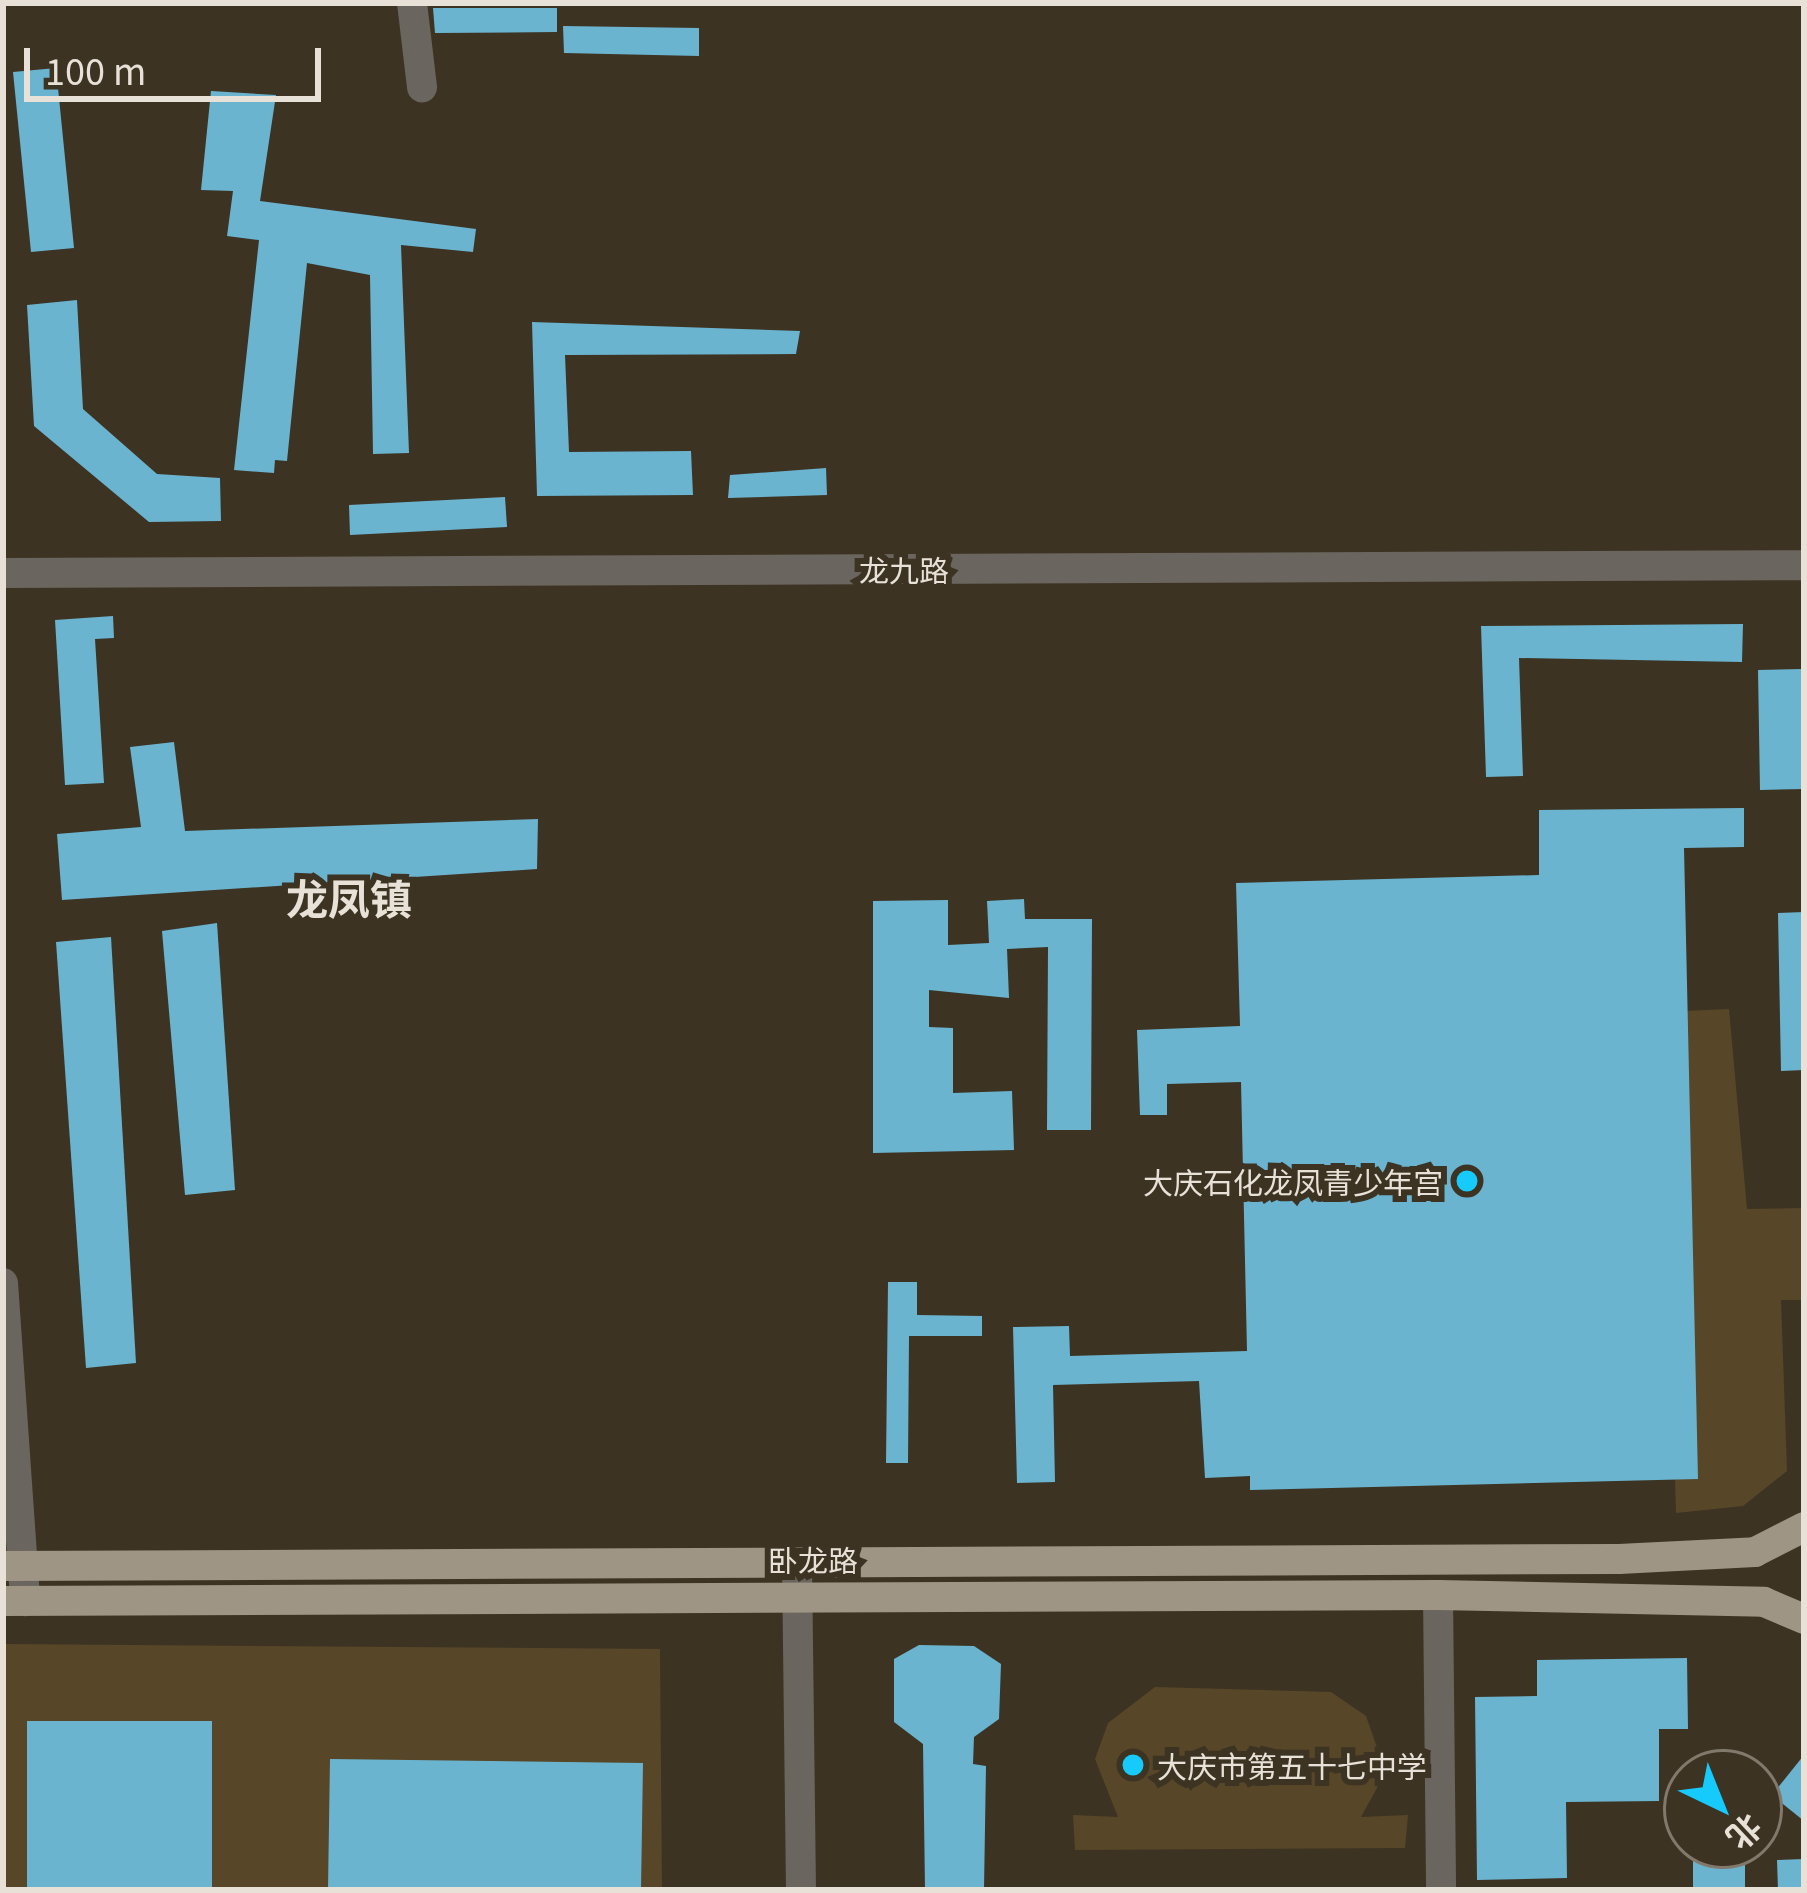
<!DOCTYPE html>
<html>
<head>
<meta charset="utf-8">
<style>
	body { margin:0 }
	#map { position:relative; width:1807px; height:1893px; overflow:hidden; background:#3d3323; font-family:Georgia,"Noto Sans SC",serif }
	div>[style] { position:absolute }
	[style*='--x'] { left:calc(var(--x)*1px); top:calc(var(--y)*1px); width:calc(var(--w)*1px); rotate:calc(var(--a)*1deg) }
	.green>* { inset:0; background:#584628 }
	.building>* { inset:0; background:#6bb4d0 }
	.minor>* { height:30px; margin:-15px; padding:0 15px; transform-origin:15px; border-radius:15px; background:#6a655e }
	.major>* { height:30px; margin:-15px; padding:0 15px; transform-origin:15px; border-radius:15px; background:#9f9585 }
	.dots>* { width:33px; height:33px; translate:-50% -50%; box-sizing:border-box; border:6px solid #3d3323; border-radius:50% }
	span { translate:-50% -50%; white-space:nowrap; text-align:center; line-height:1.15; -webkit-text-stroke:12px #3d3323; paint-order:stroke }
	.street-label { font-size:30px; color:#e7e1d7 }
	.poi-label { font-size:30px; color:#e7e1d7 }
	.right { translate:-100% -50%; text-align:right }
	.left { translate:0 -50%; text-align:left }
	.district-label { font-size:42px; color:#e7e1d7; font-weight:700 }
	.frame { position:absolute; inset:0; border:6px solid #e7e1d7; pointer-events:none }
	.north { position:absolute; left:1663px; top:1749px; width:120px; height:120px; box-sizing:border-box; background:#3d3323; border:3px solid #81796b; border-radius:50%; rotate:137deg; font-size:33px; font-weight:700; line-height:48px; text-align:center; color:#e7e1d7 }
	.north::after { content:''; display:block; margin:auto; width:42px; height:54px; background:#16cafb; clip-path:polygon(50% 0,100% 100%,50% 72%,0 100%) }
	.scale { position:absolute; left:24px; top:48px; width:297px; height:54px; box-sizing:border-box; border:6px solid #e7e1d7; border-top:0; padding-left:15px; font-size:36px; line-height:42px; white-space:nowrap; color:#e7e1d7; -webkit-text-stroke:9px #3d3323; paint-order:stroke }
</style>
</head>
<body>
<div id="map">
	<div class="green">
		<div style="clip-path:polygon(1729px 1009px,1747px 1209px,1804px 1208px,1804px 1300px,1781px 1300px,1787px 1471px,1743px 1506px,1676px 1513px,1662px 1012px)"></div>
		<div style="clip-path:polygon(3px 1644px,660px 1649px,662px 1890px,3px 1890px)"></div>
		<div style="clip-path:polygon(1155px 1687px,1331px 1692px,1366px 1716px,1380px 1756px,1377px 1788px,1361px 1817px,1408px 1815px,1405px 1848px,1075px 1850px,1073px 1815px,1118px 1817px,1095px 1759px,1108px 1723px)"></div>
	</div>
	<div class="building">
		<div style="clip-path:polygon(433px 8px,557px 8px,557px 32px,435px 33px)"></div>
		<div style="clip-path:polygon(563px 26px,699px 28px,699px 56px,564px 53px)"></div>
		<div style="clip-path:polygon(56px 68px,74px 248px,31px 252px,13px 72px)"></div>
		<div style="clip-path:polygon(211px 91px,276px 95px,260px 201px,476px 229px,473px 252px,401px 245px,409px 453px,373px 454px,370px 275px,307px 263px,287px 461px,275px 460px,274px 473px,234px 470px,259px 240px,227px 236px,233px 191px,201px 190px)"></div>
		<div style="clip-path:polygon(77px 300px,83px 409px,157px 474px,220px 478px,221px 521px,149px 522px,34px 426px,27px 305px)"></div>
		<div style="clip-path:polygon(532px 322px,800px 331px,796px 354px,565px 355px,569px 452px,691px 451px,693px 495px,537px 496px)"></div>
		<div style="clip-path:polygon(826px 468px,827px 495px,728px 498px,730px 475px)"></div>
		<div style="clip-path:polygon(505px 497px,507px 527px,350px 535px,349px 505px)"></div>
		<div style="clip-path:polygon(113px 616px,114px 638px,95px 639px,104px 783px,65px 785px,55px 620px)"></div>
		<div style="clip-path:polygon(1743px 624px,1742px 662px,1519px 658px,1523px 776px,1486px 777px,1481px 626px)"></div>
		<div style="clip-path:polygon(1804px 669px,1804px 789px,1760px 790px,1758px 670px)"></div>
		<div style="clip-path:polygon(174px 742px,185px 831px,538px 819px,537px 869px,62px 900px,57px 834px,141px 827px,130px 747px)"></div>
		<div style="clip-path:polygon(1744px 808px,1744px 847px,1684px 848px,1698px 1479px,1250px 1490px,1250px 1476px,1205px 1478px,1199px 1381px,1053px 1385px,1055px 1482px,1017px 1483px,1013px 1327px,1069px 1326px,1070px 1356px,1247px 1351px,1241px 1082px,1167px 1084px,1167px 1115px,1140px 1115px,1137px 1030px,1240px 1026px,1236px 883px,1539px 875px,1539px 810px)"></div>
		<div style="clip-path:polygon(1024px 899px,1025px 919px,1092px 919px,1091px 1130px,1047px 1130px,1048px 947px,1007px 949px,1009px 998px,929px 990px,929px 1027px,953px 1028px,953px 1093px,1012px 1091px,1014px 1150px,873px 1153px,873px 901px,948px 900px,948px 945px,989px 943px,987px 901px)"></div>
		<div style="clip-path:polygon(1804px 912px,1804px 1070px,1781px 1071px,1778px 913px)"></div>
		<div style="clip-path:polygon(217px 923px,235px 1190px,185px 1195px,162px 931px)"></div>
		<div style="clip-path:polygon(111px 937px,136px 1363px,86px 1368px,56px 942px)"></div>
		<div style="clip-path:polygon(888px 1282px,917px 1282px,917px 1315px,982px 1316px,982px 1336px,909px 1336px,908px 1463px,886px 1463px)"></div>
		<div style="clip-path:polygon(919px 1645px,974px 1646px,1001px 1664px,999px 1719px,974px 1737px,973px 1764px,986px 1766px,984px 1890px,925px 1890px,923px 1744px,894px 1722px,894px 1659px)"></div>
		<div style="clip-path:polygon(1687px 1658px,1688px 1729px,1659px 1729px,1659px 1801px,1566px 1802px,1567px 1878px,1477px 1880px,1475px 1697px,1537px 1696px,1537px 1660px)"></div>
		<div style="clip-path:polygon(27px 1721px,212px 1721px,212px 1890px,27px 1890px)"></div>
		<div style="clip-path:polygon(1804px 1755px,1804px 1821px,1772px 1795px)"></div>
		<div style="clip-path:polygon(330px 1759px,643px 1763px,641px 1890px,328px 1890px)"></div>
		<div style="clip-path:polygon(1693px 1845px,1745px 1845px,1745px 1890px,1693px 1890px)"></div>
		<div style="clip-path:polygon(1804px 1859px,1804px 1890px,1778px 1890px,1777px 1860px)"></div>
	</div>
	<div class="minor">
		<div style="--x:412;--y:3;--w:85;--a:83.2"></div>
		<div style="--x:3;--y:573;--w:1801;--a:-0.25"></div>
		<div style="--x:3;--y:1283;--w:319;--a:86"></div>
		<div style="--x:797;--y:1563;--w:327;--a:89.3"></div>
		<div style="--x:1438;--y:1595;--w:295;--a:89.4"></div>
	</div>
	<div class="major">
		<div style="--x:3;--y:1566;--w:1616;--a:-0.25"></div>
		<div style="--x:1619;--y:1559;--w:136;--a:-2.9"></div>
		<div style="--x:1755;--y:1552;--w:55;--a:-27"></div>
		<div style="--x:3;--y:1601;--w:1435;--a:-0.24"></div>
		<div style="--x:1438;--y:1595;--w:326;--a:1.2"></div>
		<div style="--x:1764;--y:1602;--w:43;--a:23"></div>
	</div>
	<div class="dots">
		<div style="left:1467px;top:1181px;background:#16cafb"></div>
		<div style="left:1133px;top:1765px;background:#16cafb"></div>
	</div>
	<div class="street-label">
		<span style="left:904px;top:569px">龙九路</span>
		<span style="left:813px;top:1559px">卧龙路</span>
	</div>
	<div class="poi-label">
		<span class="right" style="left:1443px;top:1181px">大庆石化龙凤青少年宫</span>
		<span class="left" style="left:1157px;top:1765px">大庆市第五十七中学</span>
	</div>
	<div class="district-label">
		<span style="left:349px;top:897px">龙凤镇</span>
	</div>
	<div class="frame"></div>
	<div class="north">北</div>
	<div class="scale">100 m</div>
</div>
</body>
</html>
